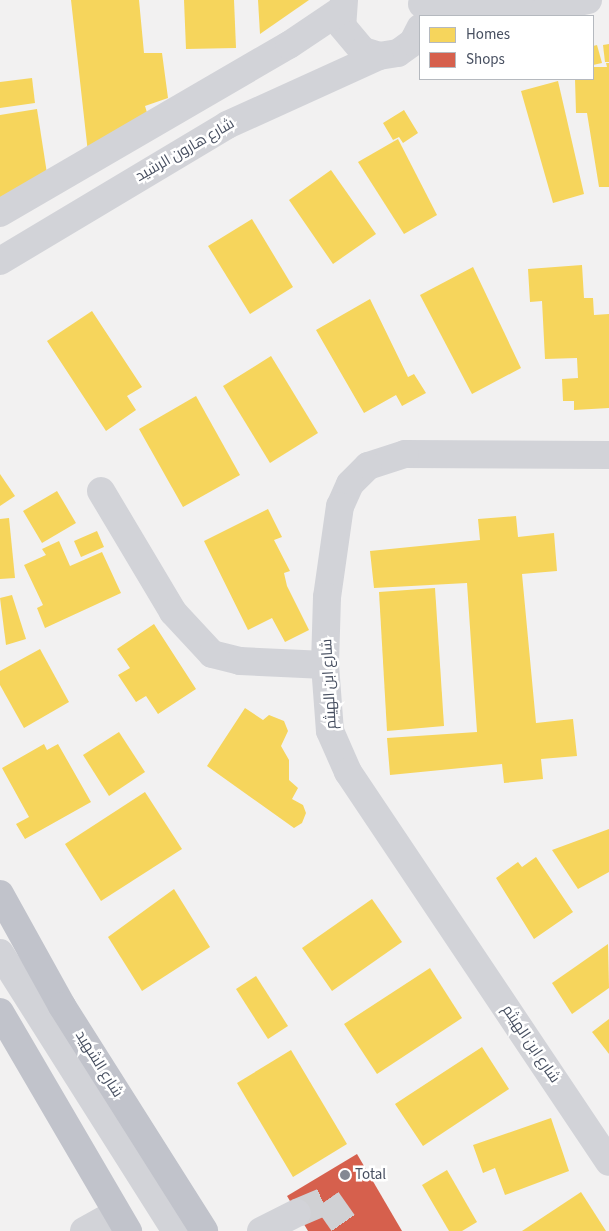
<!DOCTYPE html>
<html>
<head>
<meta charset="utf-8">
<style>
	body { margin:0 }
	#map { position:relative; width:609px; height:1231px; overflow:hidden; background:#f2f1f1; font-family:"Source Sans 3",Cairo,sans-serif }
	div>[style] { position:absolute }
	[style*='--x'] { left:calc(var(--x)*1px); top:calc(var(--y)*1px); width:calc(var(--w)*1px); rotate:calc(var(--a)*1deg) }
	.homes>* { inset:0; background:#f6d55c }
	.shops>* { inset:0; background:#d6604d }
	.minor-tunnel>* { height:28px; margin-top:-14px; transform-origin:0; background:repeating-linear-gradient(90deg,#d0d1d4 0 28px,transparent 0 42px) }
	.minor>* { height:28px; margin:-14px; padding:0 14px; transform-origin:14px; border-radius:14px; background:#d2d3d8 }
	.highway>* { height:28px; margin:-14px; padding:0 14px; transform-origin:14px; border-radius:14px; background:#c1c3cb }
	.dots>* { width:14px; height:14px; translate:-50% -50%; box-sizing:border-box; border:2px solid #fff; border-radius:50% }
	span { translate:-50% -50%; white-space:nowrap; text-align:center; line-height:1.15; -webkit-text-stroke:5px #fff; paint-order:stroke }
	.street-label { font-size:15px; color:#474f60 }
	.poi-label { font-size:15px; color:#474f60 }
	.left { translate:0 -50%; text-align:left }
	.legend { position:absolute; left:419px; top:15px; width:175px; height:65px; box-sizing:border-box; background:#fff; border:1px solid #b5b9bf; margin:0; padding:6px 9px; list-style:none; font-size:15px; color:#474f60 }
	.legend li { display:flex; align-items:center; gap:10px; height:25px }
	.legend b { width:25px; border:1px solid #b5b9bf }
</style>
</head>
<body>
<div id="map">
	<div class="homes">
		<div style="clip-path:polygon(71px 0,139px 0,144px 53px,162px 53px,168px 98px,145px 106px,149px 119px,88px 153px)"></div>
		<div style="clip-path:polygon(184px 0,234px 0,236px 48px,186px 49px)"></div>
		<div style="clip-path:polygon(258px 0,309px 0,260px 34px)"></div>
		<div style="clip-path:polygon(609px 44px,609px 62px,605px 62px,603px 45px)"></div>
		<div style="clip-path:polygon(597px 45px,602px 63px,593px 65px,593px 46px)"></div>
		<div style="clip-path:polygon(606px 63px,609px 63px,609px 187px,599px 187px,587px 113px,576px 113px,575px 79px,593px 79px,593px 67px,607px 67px)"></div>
		<div style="clip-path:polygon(32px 78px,35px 103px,0 108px,0 82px)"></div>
		<div style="clip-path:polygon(558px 81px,584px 194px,553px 203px,521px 91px)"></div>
		<div style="clip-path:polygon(37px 109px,48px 180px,0 209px,0 115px)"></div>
		<div style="clip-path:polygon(404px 110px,418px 133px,403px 143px,399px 137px,393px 140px,383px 123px)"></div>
		<div style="clip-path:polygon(398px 139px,437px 215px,404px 234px,358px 162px)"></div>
		<div style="clip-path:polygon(331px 170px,376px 234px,333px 264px,289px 200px)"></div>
		<div style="clip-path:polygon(252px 219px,293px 287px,250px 314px,208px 246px)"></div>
		<div style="clip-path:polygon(582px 265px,584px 298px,593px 298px,594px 315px,609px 314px,609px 408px,574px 410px,574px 401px,563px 401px,562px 379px,578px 378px,577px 358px,545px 359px,542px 301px,530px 302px,528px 269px)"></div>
		<div style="clip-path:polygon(473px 267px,521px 368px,472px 394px,420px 295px)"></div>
		<div style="clip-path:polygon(370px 299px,408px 377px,414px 374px,426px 393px,402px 406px,396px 395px,364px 413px,316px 330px)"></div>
		<div style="clip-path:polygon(92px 311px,142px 387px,127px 396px,136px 410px,106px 431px,47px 341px)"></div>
		<div style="clip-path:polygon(271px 356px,318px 433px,270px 463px,223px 386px)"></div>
		<div style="clip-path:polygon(196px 396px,240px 475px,183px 507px,139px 429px)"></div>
		<div style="clip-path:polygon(0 474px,15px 496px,0 506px)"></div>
		<div style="clip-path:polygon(57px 491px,76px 523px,42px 543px,23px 511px)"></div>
		<div style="clip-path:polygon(268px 509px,282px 537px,274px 540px,290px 571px,284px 573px,287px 586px,309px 630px,285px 642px,272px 618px,248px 630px,204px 541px)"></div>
		<div style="clip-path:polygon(516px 516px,518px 537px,554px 533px,557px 571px,522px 574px,536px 723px,573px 719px,577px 756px,541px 759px,543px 779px,504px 783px,502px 764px,390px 775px,387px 738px,477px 732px,467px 583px,374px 588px,370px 551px,480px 540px,478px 519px)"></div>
		<div style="clip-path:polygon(9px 518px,15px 578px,0 579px,0 519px)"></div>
		<div style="clip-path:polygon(97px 531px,104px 547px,81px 557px,74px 541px)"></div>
		<div style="clip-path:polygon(59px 541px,70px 566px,102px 552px,121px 593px,45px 628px,37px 608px,43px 605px,24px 565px,46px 555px,42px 549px)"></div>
		<div style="clip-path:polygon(435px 588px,444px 726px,387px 731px,379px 592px)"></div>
		<div style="clip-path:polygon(12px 595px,26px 639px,6px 645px,0 598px)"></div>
		<div style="clip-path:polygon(154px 624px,196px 689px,158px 714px,146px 696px,136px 702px,118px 675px,130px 668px,117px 649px)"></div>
		<div style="clip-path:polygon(40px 649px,69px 702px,24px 728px,0 685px,0 671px)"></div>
		<div style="clip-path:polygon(245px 708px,263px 720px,269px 715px,284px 721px,288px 731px,281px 746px,289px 760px,289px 780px,298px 788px,292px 799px,303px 805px,306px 813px,302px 823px,294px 828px,207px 766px)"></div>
		<div style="clip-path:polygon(119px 732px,145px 772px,109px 796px,83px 755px)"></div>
		<div style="clip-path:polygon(44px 744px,47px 750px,58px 744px,91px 802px,25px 839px,16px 824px,29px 817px,2px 768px)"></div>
		<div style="clip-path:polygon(145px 792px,182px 849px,101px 901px,65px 844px)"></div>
		<div style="clip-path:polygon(609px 829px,609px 872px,578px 889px,552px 850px)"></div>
		<div style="clip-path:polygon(536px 857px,573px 912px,534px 939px,496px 878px,518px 862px,522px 867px)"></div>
		<div style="clip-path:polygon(174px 889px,210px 947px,142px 991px,108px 937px)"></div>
		<div style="clip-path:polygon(372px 899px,402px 942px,332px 991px,302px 948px)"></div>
		<div style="clip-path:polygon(608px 944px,609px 988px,572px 1014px,552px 983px)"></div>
		<div style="clip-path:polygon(430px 968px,462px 1018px,377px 1074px,344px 1024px)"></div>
		<div style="clip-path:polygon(256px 976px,288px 1026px,268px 1039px,236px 989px)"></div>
		<div style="clip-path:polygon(609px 1019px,609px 1054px,592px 1032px)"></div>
		<div style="clip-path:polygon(482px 1047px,509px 1089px,423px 1146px,395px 1104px)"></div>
		<div style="clip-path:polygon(291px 1050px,347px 1144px,293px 1177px,237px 1083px)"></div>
		<div style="clip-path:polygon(551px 1118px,569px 1171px,505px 1195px,495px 1168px,483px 1173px,473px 1145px)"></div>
		<div style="clip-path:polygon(447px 1170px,477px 1222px,462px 1231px,449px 1231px,422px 1185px)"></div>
		<div style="clip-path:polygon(581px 1192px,606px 1231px,522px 1231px)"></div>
	</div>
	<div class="shops">
		<div style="clip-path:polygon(357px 1154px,402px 1231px,308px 1231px,287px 1196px)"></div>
	</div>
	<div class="minor-tunnel">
		<div style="--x:297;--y:1213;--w:33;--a:-23"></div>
		<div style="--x:327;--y:1200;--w:38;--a:55"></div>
	</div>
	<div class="minor">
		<div style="--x:344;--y:0;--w:26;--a:94"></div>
		<div style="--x:342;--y:26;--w:33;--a:50"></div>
		<div style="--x:363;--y:51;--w:17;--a:17"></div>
		<div style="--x:379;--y:56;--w:19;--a:-9"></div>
		<div style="--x:398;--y:53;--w:19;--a:-36"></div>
		<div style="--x:413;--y:42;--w:16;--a:-63"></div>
		<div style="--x:422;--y:4;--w:140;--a:0"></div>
		<div style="--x:545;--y:9;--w:44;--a:-11.8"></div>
		<div style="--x:0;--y:213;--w:334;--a:-30.2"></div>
		<div style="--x:289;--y:45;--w:63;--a:-33.9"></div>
		<div style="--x:0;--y:261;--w:265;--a:-30.9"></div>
		<div style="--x:227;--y:125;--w:167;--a:-24.4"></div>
		<div style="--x:609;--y:455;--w:204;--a:-179.7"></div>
		<div style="--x:405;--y:454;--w:39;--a:162"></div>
		<div style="--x:368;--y:466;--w:25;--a:135"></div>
		<div style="--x:350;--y:484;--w:24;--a:114"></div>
		<div style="--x:340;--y:506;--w:92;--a:98.1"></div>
		<div style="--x:327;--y:597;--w:68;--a:91.7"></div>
		<div style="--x:325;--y:665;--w:66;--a:85.7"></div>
		<div style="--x:330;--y:731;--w:45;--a:66.3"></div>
		<div style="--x:348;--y:772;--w:469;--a:56.2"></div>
		<div style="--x:101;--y:491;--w:141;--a:59.2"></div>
		<div style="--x:173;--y:612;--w:57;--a:47.1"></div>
		<div style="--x:212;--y:654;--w:29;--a:14"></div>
		<div style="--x:240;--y:661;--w:85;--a:2.7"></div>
		<div style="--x:0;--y:953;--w:329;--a:57.7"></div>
		<div style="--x:84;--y:1231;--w:37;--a:-29"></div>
		<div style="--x:261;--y:1231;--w:40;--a:-26.6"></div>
	</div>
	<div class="highway">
		<div style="--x:0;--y:894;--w:128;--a:61"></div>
		<div style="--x:62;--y:1006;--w:266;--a:57.7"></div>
		<div style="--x:0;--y:1012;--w:254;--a:59.7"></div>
	</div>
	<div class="dots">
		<div style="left:345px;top:1175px;background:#838893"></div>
	</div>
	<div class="street-label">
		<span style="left:185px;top:150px;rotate:-30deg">شارع هارون الرشيد</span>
		<span style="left:329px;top:684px;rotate:-93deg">شارع ابن الهيثم</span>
		<span style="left:531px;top:1044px;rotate:56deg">شارع ابن الهيثم</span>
		<span style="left:99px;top:1064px;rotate:58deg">شارع الشهيد</span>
	</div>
	<div class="poi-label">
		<span class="left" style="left:355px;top:1175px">Total</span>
	</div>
	<ul class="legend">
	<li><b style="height:14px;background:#f6d55c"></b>Homes</li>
	<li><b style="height:14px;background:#d6604d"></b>Shops</li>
	</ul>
</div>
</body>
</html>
